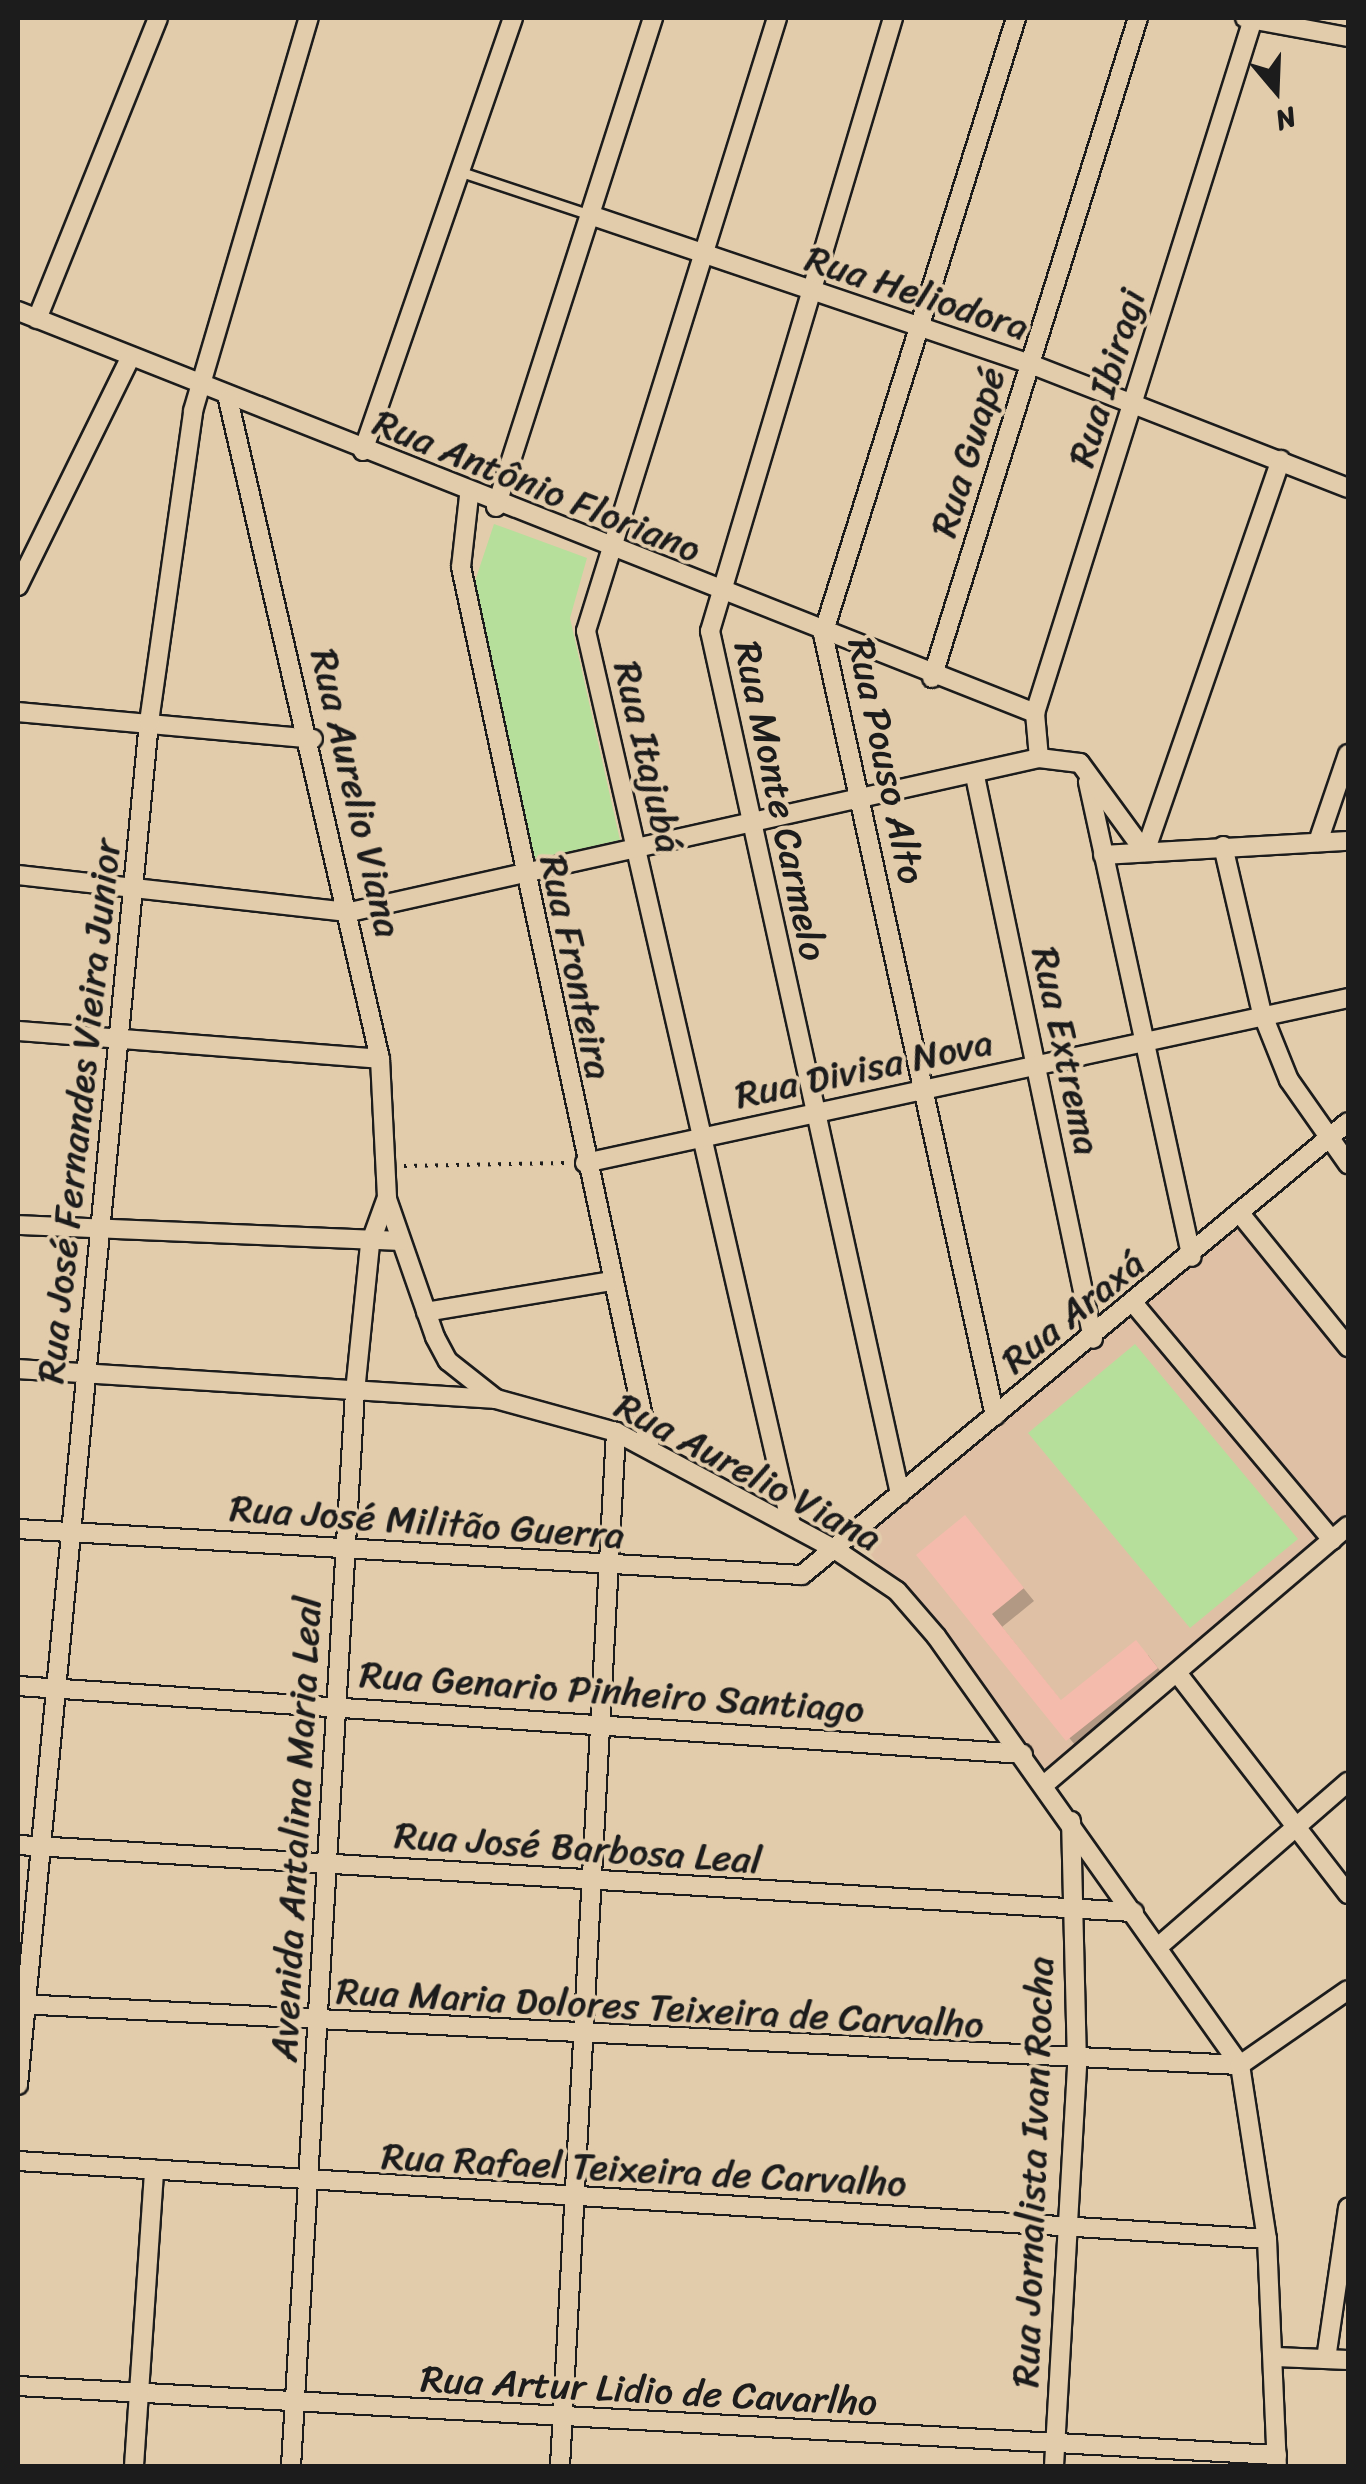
<!DOCTYPE html>
<html>
<head>
<meta charset="utf-8">
<style>
	body { margin:0 }
	#map { position:relative; width:1366px; height:2484px; overflow:hidden; background:#e2ccab; font-family:Sriracha,sans-serif }
	div>[style] { position:absolute }
	[style*='--x'] { left:calc(var(--x)*1px); top:calc(var(--y)*1px); width:calc(var(--w)*1px); rotate:calc(var(--a)*1deg) }
	.built>* { inset:0; background:#dfc0a5 }
	.green>* { inset:0; background:#b6df9b }
	.shadow>* { inset:0; background:#0003 }
	.building>* { inset:0; background:#f4bbac }
	.path>* { height:4px; margin-top:-2px; transform-origin:0; background:repeating-linear-gradient(90deg,#1c1c1c 0 2.5px,transparent 0 10.5px) }
	.roads { filter:drop-shadow(2px 0 #1c1c1c) drop-shadow(-2px 0 #1c1c1c) drop-shadow(0 2px #1c1c1c) drop-shadow(0 -2px #1c1c1c) }
	.lane>* { height:9px; margin:-4.5px; padding:0 4.5px; transform-origin:4.5px; border-radius:4.5px; background:#e2ccab }
	.street>* { height:18px; margin:-9px; padding:0 9px; transform-origin:9px; border-radius:9px; background:#e2ccab }
	span { translate:-50% -50%; white-space:nowrap; text-align:center; line-height:1.15; -webkit-text-stroke:8px #e2ccab; paint-order:stroke }
	.street-label { font-size:38px; color:#1c1c1c }
	.frame { position:absolute; inset:0; border:20px solid #1c1c1c; pointer-events:none }
	.north { position:absolute; left:1226px; top:40px; width:100px; height:100px; -webkit-text-stroke:8px #e2ccab; paint-order:stroke; rotate:161deg; font-size:28px; font-weight:700; line-height:40px; text-align:center; color:#1c1c1c }
	.north::after { content:''; display:block; margin:auto; width:35px; height:45px; background:#1c1c1c; clip-path:polygon(50% 0,100% 100%,50% 72%,0 100%) }
</style>
</head>
<body>
<div id="map">
	<div class="built">
		<div style="clip-path:polygon(1242px 1209px,1348px 1335px,1348px 1515px,1037px 1776px,851px 1528px)"></div>
	</div>
	<div class="green">
		<div style="clip-path:polygon(494px 524px,587px 558px,570px 618px,620px 840px,531px 860px,475px 581px)"></div>
		<div style="clip-path:polygon(1135px 1344px,1298px 1539px,1190px 1628px,1028px 1433px)"></div>
	</div>
	<div class="shadow">
		<div style="clip-path:polygon(977px 1531px,1034px 1601px,1002px 1627px,1062px 1702px,1148px 1655px,1168px 1681px,1080px 1751px,919px 1555px)"></div>
	</div>
	<div class="building">
		<div style="clip-path:polygon(965px 1515px,1024px 1588px,992px 1614px,1061px 1700px,1136px 1640px,1158px 1668px,1066px 1741px,916px 1555px)"></div>
	</div>
	<div class="path">
		<div style="--x:404;--y:1166;--w:161;--a:-1.1"></div>
	</div>
	<div class="roads">
		<div class="lane">
			<div style="--x:461;--y:172;--w:136;--a:18.4"></div>
		</div>
		<div class="street">
			<div style="--x:777;--y:18;--w:642;--a:107.31"></div>
			<div style="--x:586;--y:631;--w:917;--a:77.08"></div>
			<div style="--x:893;--y:18;--w:640;--a:106.62"></div>
			<div style="--x:710;--y:631;--w:884;--a:77.58"></div>
			<div style="--x:1245;--y:18;--w:105;--a:10.5"></div>
			<div style="--x:593;--y:216;--w:461;--a:18.7"></div>
			<div style="--x:1030;--y:364;--w:341;--a:21.3"></div>
			<div style="--x:18;--y:311;--w:1094;--a:21.57"></div>
			<div style="--x:37;--y:319;--w:324;--a:-68.1"></div>
			<div style="--x:228;--y:399;--w:677;--a:77.03"></div>
			<div style="--x:380;--y:1059;--w:140;--a:87.1"></div>
			<div style="--x:387;--y:1199;--w:146;--a:70.8"></div>
			<div style="--x:435;--y:1337;--w:27;--a:62"></div>
			<div style="--x:448;--y:1361;--w:61;--a:38.4"></div>
			<div style="--x:496;--y:1399;--w:124;--a:15.4"></div>
			<div style="--x:616;--y:1432;--w:250;--a:28.2"></div>
			<div style="--x:836;--y:1550;--w:73;--a:33.9"></div>
			<div style="--x:897;--y:1591;--w:60;--a:49.1"></div>
			<div style="--x:936;--y:1636;--w:526;--a:54.68"></div>
			<div style="--x:1240;--y:2065;--w:176;--a:81.2"></div>
			<div style="--x:1267;--y:2239;--w:227;--a:87.5"></div>
			<div style="--x:363;--y:451;--w:458;--a:-70.9"></div>
			<div style="--x:469;--y:496;--w:71;--a:96.4"></div>
			<div style="--x:461;--y:567;--w:902;--a:77.91"></div>
			<div style="--x:496;--y:507;--w:514;--a:-72.2"></div>
			<div style="--x:18;--y:586;--w:254;--a:-63.8"></div>
			<div style="--x:932;--y:678;--w:691;--a:-72.67"></div>
			<div style="--x:18;--y:712;--w:296;--a:5.2"></div>
			<div style="--x:1039;--y:758;--w:45;--a:-95.1"></div>
			<div style="--x:1035;--y:713;--w:727;--a:-72.56"></div>
			<div style="--x:975;--y:776;--w:575;--a:78.16"></div>
			<div style="--x:1088;--y:782;--w:486;--a:77.7"></div>
			<div style="--x:1318;--y:842;--w:93;--a:-71.2"></div>
			<div style="--x:1223;--y:846;--w:171;--a:76.9"></div>
			<div style="--x:1262;--y:1013;--w:72;--a:68.1"></div>
			<div style="--x:1289;--y:1080;--w:103;--a:54.9"></div>
			<div style="--x:1145;--y:852;--w:415;--a:-70.9"></div>
			<div style="--x:1103;--y:855;--w:245;--a:-3.3"></div>
			<div style="--x:18;--y:875;--w:334;--a:6.4"></div>
			<div style="--x:350;--y:912;--w:706;--a:-12.6"></div>
			<div style="--x:1039;--y:758;--w:41;--a:7"></div>
			<div style="--x:1080;--y:763;--w:110;--a:53.9"></div>
			<div style="--x:18;--y:1031;--w:363;--a:4.4"></div>
			<div style="--x:585;--y:1163;--w:781;--a:-12.2"></div>
			<div style="--x:1242;--y:1216;--w:169;--a:51"></div>
			<div style="--x:18;--y:1225;--w:381;--a:2.4"></div>
			<div style="--x:1135;--y:1305;--w:307;--a:50"></div>
			<div style="--x:426;--y:1312;--w:189;--a:-9.5"></div>
			<div style="--x:18;--y:1369;--w:479;--a:3.6"></div>
			<div style="--x:995;--y:1416;--w:801;--a:-102.4"></div>
			<div style="--x:823;--y:634;--w:646;--a:-72.6"></div>
			<div style="--x:18;--y:1529;--w:785;--a:3.36"></div>
			<div style="--x:802;--y:1575;--w:709;--a:-39.68"></div>
			<div style="--x:1178;--y:1674;--w:278;--a:52.3"></div>
			<div style="--x:18;--y:1686;--w:1007;--a:3.87"></div>
			<div style="--x:1045;--y:1784;--w:398;--a:-40.4"></div>
			<div style="--x:18;--y:1845;--w:1118;--a:3.44"></div>
			<div style="--x:1158;--y:1947;--w:252;--a:-41"></div>
			<div style="--x:18;--y:2004;--w:1224;--a:2.86"></div>
			<div style="--x:1240;--y:2065;--w:131;--a:-34.8"></div>
			<div style="--x:18;--y:2085;--w:1369;--a:-84.51"></div>
			<div style="--x:149;--y:722;--w:314;--a:-81.9"></div>
			<div style="--x:193;--y:411;--w:410;--a:-73.6"></div>
			<div style="--x:18;--y:2161;--w:1251;--a:3.57"></div>
			<div style="--x:1276;--y:2357;--w:72;--a:2.4"></div>
			<div style="--x:1326;--y:2359;--w:153;--a:-81.7"></div>
			<div style="--x:18;--y:2386;--w:1261;--a:3.14"></div>
			<div style="--x:134;--y:2466;--w:297;--a:-86.1"></div>
			<div style="--x:291;--y:2466;--w:1076;--a:-86.59"></div>
			<div style="--x:355;--y:1392;--w:149;--a:-84.2"></div>
			<div style="--x:370;--y:1244;--w:47;--a:-70"></div>
			<div style="--x:560;--y:2466;--w:1036;--a:-86.9"></div>
			<div style="--x:1054;--y:2466;--w:403;--a:-86.7"></div>
			<div style="--x:1077;--y:2064;--w:243;--a:-91.4"></div>
		</div>
	</div>
	<div class="street-label">
		<span style="left:917px;top:293px;rotate:18deg">Rua Heliodora</span>
		<span style="left:1107px;top:378px;rotate:-73deg">Rua Ibiragi</span>
		<span style="left:968px;top:452px;rotate:-73deg">Rua Guapé</span>
		<span style="left:537px;top:486px;rotate:22deg">Rua Antônio Floriano</span>
		<span style="left:648px;top:757px;rotate:77deg">Rua Itajubá</span>
		<span style="left:886px;top:761px;rotate:78deg">Rua Pouso Alto</span>
		<span style="left:356px;top:793px;rotate:77deg">Rua Aurelio Viana</span>
		<span style="left:780px;top:801px;rotate:78deg">Rua Monte Carmelo</span>
		<span style="left:576px;top:967px;rotate:78deg">Rua Fronteira</span>
		<span style="left:1066px;top:1051px;rotate:78deg">Rua Extrema</span>
		<span style="left:864px;top:1069px;rotate:-12deg">Rua Divisa Nova</span>
		<span style="left:79px;top:1111px;rotate:-84deg">Rua José Fernandes Vieira Junior</span>
		<span style="left:1073px;top:1312px;rotate:-39deg">Rua Araxá</span>
		<span style="left:748px;top:1472px;rotate:28deg">Rua Aurelio Viana</span>
		<span style="left:427px;top:1522px;rotate:4deg">Rua José Militão Guerra</span>
		<span style="left:612px;top:1692px;rotate:4deg">Rua Genario Pinheiro Santiago</span>
		<span style="left:296px;top:1829px;rotate:-87deg">Avenida Antalina Maria Leal</span>
		<span style="left:578px;top:1848px;rotate:4deg">Rua José Barbosa Leal</span>
		<span style="left:660px;top:2008px;rotate:3deg">Rua Maria Dolores Teixeira de Carvalho</span>
		<span style="left:644px;top:2170px;rotate:3deg">Rua Rafael Teixeira de Carvalho</span>
		<span style="left:1033px;top:2172px;rotate:-88deg">Rua Jornalista Ivan Rocha</span>
		<span style="left:649px;top:2391px;rotate:3deg">Rua Artur Lidio de Cavarlho</span>
	</div>
	<div class="frame"></div>
	<div class="north">N</div>
</div>
</body>
</html>
